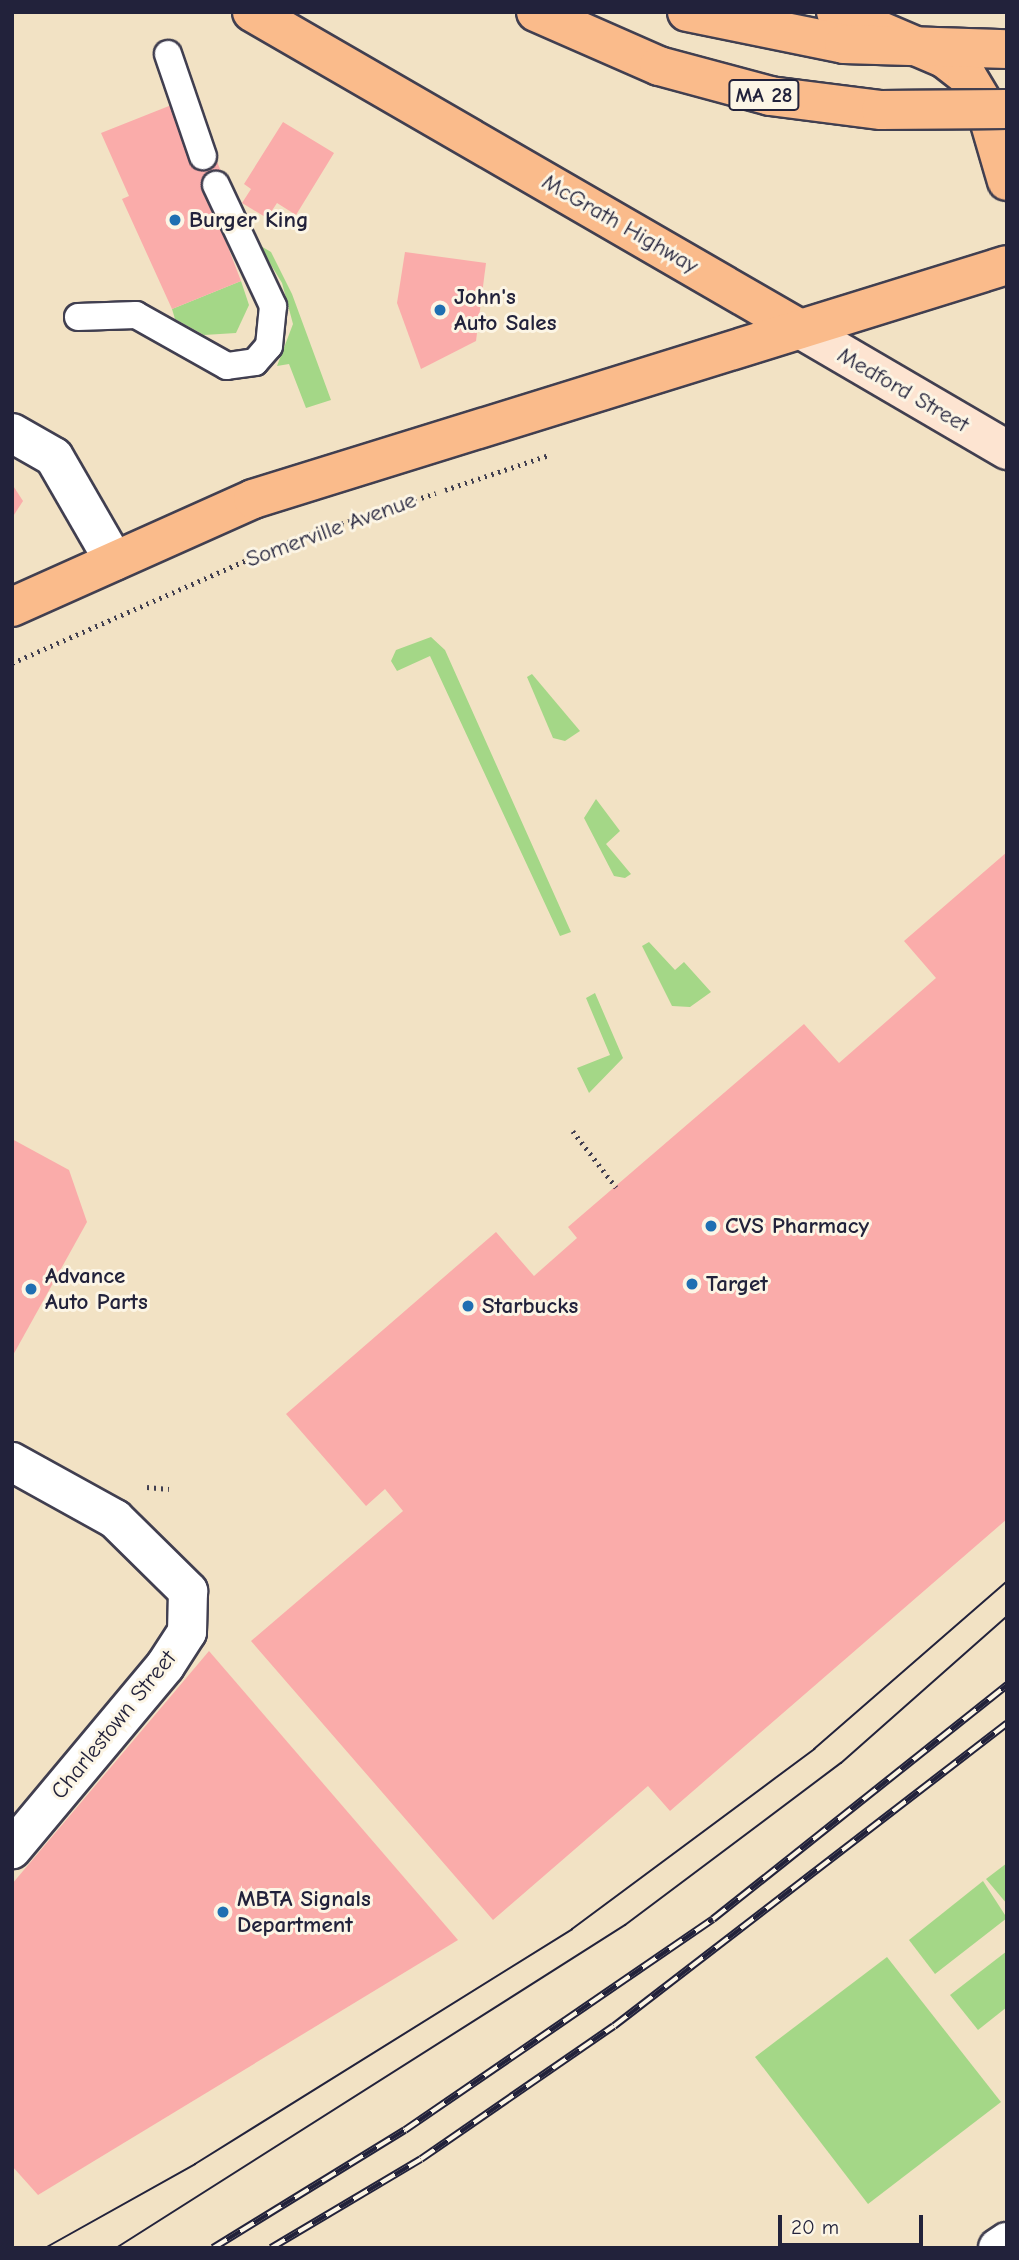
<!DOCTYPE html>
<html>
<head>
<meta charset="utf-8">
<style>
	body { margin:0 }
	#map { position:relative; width:1019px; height:2260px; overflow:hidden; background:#f2e2c4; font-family:"Comic Neue",sans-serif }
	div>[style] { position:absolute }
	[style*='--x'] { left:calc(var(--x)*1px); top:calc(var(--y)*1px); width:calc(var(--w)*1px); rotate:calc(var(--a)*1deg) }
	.green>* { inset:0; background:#a4d787 }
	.building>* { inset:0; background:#faacaa }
	.path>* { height:4.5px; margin-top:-2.25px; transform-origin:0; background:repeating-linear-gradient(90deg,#413f50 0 2px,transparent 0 7px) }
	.roads { filter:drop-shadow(2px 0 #413f50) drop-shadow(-2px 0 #413f50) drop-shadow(0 2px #413f50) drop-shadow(0 -2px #413f50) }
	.lane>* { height:26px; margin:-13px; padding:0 13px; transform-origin:13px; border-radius:13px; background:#fff }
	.street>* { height:38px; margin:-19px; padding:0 19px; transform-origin:19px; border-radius:19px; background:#fff }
	.secondary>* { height:38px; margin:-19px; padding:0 19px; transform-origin:19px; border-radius:19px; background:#fde4d1 }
	.primary>* { height:38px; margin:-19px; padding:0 19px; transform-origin:19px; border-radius:19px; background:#fabb8b }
	.highway>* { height:38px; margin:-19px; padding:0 19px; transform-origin:19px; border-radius:19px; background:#fabb8b }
	.tram>* { height:2px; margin:-1px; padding:0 1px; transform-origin:1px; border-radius:1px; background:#22223b }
	.rail>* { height:8px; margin-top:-4px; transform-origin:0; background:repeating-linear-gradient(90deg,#fcf5e5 0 16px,#22223b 0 32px); box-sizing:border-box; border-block:2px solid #22223b }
	.bridges { filter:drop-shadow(2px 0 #413f50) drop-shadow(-2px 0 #413f50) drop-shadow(0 2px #413f50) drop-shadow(0 -2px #413f50) }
	.highway-bridge>* { height:38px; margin:-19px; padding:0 19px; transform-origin:19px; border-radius:19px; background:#fabb8b }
	.dots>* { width:19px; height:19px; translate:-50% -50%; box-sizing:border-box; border:4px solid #fcf5e5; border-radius:50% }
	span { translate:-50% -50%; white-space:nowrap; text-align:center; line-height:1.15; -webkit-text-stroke:6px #fcf5e5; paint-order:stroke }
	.shield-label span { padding:2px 5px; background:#fcf5e5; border:2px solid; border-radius:5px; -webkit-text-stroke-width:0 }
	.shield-label { font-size:21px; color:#22223b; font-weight:700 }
	.poi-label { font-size:23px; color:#22223b; font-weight:700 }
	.left { translate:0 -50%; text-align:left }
	.street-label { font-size:23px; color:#22223b }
	.frame { position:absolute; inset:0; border:14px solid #22223b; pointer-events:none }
	.scale { position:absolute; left:778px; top:2215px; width:145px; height:32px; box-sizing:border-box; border:4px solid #22223b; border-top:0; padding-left:9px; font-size:21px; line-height:24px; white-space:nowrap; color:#22223b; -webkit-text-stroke:5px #fcf5e5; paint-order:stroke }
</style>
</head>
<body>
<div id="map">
	<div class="green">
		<div style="clip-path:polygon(259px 245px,271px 252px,292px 294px,331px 400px,306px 408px,289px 364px,277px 366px,293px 324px,282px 283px)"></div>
		<div style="clip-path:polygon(241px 281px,249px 305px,236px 333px,204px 335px,175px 319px,172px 309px)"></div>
		<div style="clip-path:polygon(431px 637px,445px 650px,571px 932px,560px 936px,430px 656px,397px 671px,391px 661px,396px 650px)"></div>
		<div style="clip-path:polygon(532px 674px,580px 731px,565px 741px,553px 738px,527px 677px)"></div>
		<div style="clip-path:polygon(596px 799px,620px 831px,606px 844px,631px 874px,625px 878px,614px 876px,584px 818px)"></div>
		<div style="clip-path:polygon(649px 942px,675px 970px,684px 962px,711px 992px,690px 1007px,672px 1006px,642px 946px)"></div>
		<div style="clip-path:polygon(595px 993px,623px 1058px,589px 1093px,577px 1068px,610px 1055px,586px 998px)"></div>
		<div style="clip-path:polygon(1007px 1863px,1007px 1904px,986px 1879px)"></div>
		<div style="clip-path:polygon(983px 1881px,1007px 1918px,935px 1974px,909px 1940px)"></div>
		<div style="clip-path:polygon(1007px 1951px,1007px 2007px,978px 2030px,950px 1995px)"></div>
		<div style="clip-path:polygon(887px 1957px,1001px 2102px,868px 2204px,755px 2057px)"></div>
	</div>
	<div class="building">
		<div style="clip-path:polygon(174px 104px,213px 152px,225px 181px,206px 189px,241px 281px,172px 309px,122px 199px,129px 196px,101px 133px)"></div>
		<div style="clip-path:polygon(283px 122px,334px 153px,296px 215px,277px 203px,267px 218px,242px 203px,251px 189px,244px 184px)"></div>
		<div style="clip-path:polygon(405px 252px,486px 263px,476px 341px,421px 369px,397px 303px)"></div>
		<div style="clip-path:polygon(12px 484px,23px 501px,12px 518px)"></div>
		<div style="clip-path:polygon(1007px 852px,1007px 1519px,670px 1811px,648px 1786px,493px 1920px,251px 1641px,403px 1511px,385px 1489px,366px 1506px,286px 1414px,496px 1232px,534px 1276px,577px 1238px,568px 1227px,804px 1024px,839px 1063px,936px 978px,904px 941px)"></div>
		<div style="clip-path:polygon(12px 1139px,69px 1170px,87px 1222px,12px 1357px)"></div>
		<div style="clip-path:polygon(209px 1651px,458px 1940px,38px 2195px,12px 2166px,12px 1884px)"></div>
	</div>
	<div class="path">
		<div style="--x:445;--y:490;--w:110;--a:-18.6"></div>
		<div style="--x:12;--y:663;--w:309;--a:-23.7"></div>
		<div style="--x:295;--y:539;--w:148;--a:-18.1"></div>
		<div style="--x:573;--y:1131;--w:71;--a:52.5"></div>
		<div style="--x:147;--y:1487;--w:22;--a:5"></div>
	</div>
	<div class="roads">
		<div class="lane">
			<div style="--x:168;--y:54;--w:108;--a:71.1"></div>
			<div style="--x:78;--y:317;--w:58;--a:-2"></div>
			<div style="--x:136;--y:315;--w:104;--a:29.3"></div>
			<div style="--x:227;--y:366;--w:28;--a:-8"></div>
			<div style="--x:255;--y:362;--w:21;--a:-49"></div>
			<div style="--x:269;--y:346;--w:40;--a:-84.3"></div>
			<div style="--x:273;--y:306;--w:134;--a:-115.2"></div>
		</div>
		<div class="street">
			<div style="--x:12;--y:433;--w:48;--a:29.7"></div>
			<div style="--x:54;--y:457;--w:120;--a:60"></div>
			<div style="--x:12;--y:1462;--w:118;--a:29"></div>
			<div style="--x:115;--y:1519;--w:103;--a:44.6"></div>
			<div style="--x:188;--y:1591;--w:41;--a:91.4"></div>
			<div style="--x:187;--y:1632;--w:40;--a:122.9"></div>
			<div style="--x:165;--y:1666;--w:239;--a:129.9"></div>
			<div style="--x:998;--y:2248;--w:11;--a:-34"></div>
		</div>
		<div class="secondary">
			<div style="--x:800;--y:329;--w:240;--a:30.3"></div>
		</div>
		<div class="primary">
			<div style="--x:252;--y:12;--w:633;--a:30.05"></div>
			<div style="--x:836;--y:12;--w:117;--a:23.1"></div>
			<div style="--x:944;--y:58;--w:29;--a:38"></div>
			<div style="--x:967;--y:76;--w:35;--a:59"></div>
			<div style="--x:985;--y:106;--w:78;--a:73.7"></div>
			<div style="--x:12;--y:607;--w:264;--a:-24.1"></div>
			<div style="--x:253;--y:499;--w:789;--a:-17.24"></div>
		</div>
		<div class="highway">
			<div style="--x:687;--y:12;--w:160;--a:11.5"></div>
			<div style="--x:844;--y:44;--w:163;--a:1.8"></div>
		</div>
	</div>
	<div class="tram">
		<div style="--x:45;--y:2248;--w:172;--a:-29.2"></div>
		<div style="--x:195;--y:2164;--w:444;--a:-31.9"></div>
		<div style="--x:572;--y:1929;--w:302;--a:-36.6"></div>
		<div style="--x:814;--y:1749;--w:256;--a:-41"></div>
		<div style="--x:116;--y:2248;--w:603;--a:-32.4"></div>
		<div style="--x:625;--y:1925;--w:270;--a:-36.9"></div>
		<div style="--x:841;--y:1763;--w:222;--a:-41.5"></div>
	</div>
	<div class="rail">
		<div style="--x:213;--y:2248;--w:225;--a:-31.6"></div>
		<div style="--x:405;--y:2130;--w:373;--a:-34.4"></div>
		<div style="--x:713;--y:1919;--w:376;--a:-38.5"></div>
		<div style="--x:271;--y:2248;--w:174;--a:-30.7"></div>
		<div style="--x:421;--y:2159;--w:234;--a:-34.6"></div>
		<div style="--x:614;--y:2026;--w:496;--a:-37.6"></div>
	</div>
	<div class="bridges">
		<div class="highway-bridge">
			<div style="--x:536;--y:12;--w:134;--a:23.7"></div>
			<div style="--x:659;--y:66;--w:115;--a:15.1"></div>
			<div style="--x:770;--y:96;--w:112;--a:7.2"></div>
			<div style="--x:881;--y:110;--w:126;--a:-0.5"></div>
		</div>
	</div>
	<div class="dots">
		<div style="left:175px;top:220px;background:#1f6fb2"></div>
		<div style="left:440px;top:310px;background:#1f6fb2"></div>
		<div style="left:711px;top:1226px;background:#1f6fb2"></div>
		<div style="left:692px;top:1284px;background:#1f6fb2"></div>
		<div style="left:31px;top:1289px;background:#1f6fb2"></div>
		<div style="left:468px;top:1306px;background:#1f6fb2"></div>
		<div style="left:223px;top:1912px;background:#1f6fb2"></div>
	</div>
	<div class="shield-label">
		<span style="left:764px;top:95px">MA 28</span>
	</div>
	<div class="poi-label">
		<span class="left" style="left:189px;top:220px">Burger King</span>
		<span class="left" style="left:454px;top:310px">John's<br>Auto Sales</span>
		<span class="left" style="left:725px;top:1226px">CVS Pharmacy</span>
		<span class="left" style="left:45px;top:1289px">Advance<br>Auto Parts</span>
		<span class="left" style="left:706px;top:1284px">Target</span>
		<span class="left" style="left:482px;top:1306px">Starbucks</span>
		<span class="left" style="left:237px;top:1912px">MBTA Signals<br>Department</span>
	</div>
	<div class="street-label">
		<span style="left:620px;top:224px;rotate:30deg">McGrath Highway</span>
		<span style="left:903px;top:390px;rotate:30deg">Medford Street</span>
		<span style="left:331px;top:530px;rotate:-20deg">Somerville Avenue</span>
		<span style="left:114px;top:1725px;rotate:-51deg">Charlestown Street</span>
	</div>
	<div class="frame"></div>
	<div class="scale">20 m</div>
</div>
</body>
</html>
